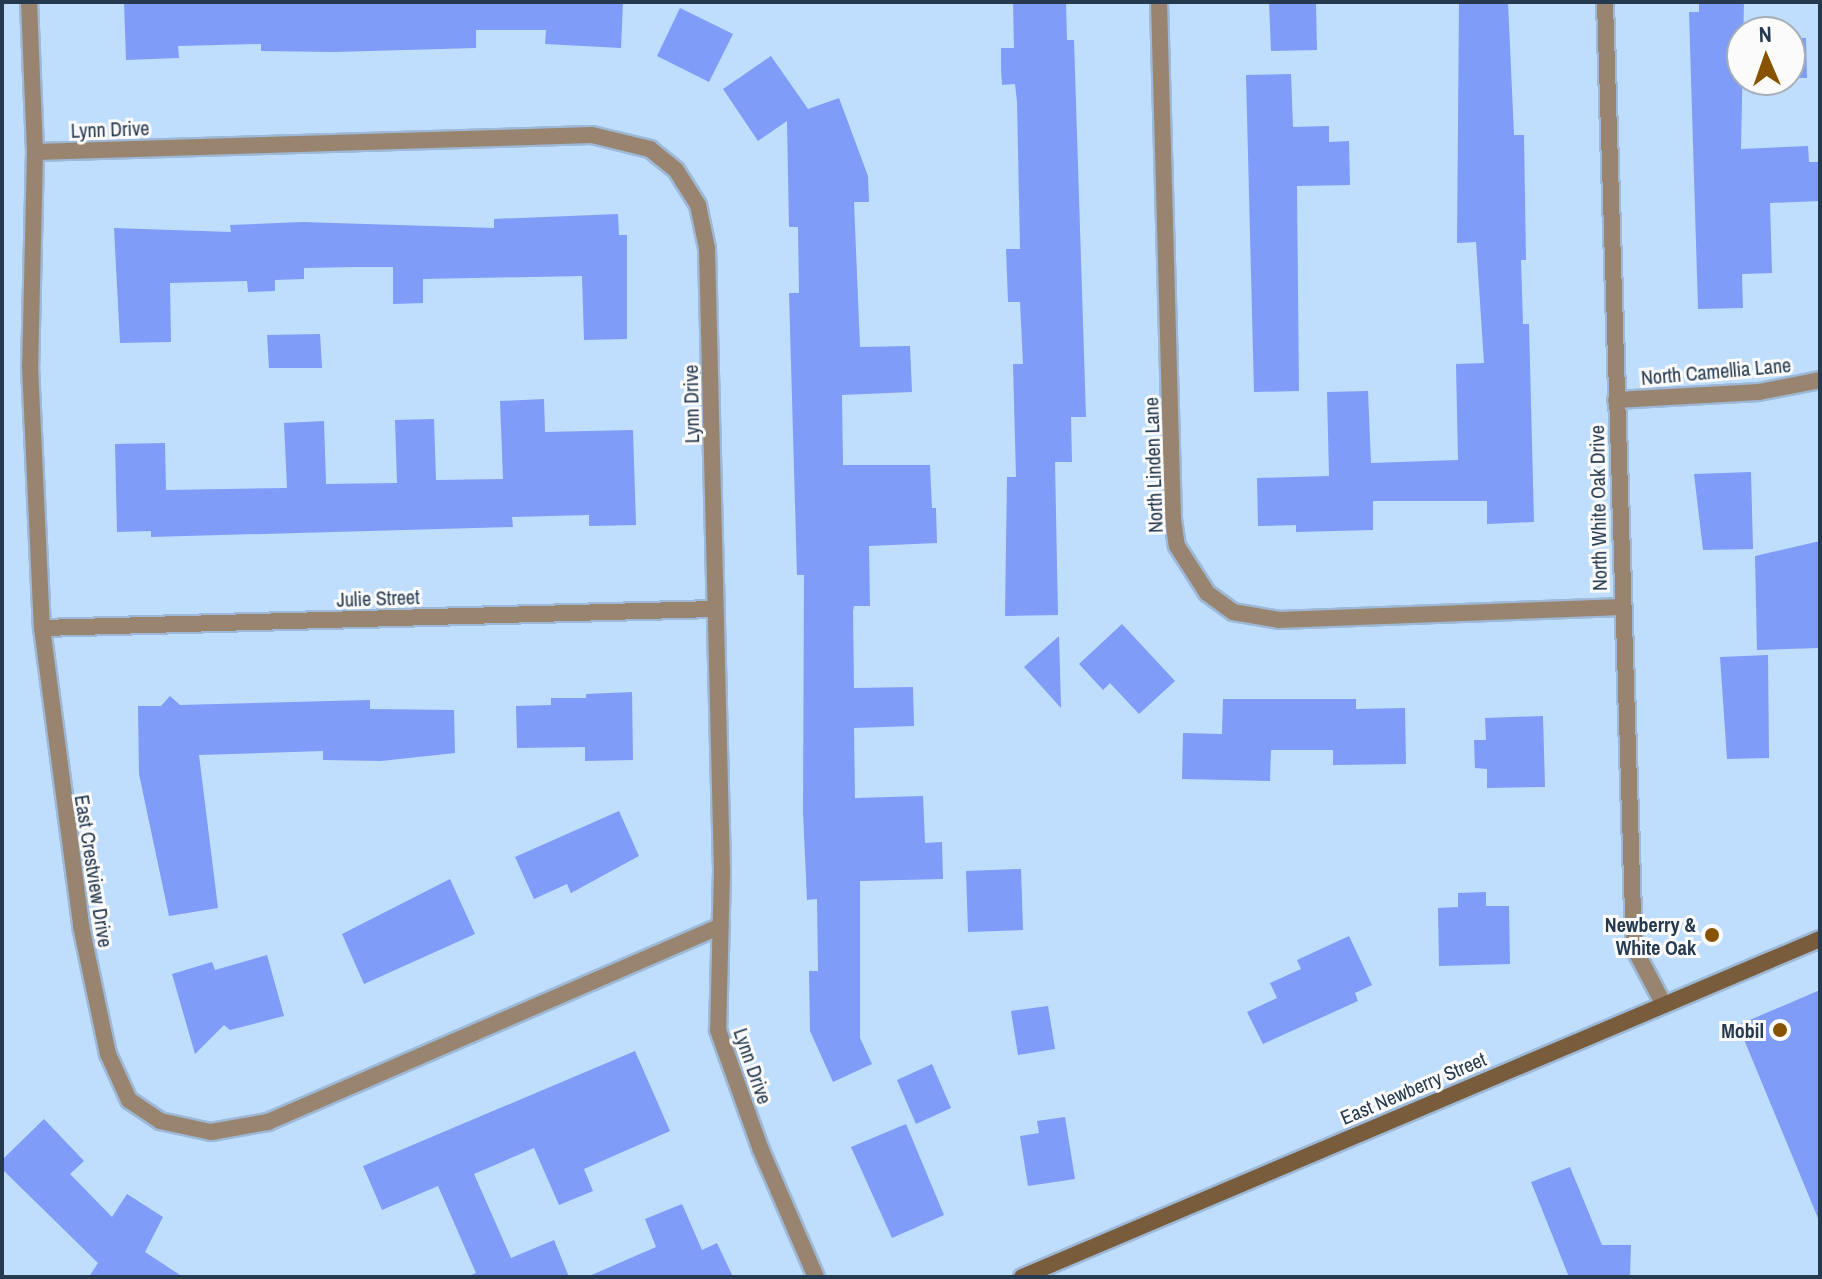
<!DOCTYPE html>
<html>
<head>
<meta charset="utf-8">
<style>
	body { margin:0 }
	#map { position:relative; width:1822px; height:1279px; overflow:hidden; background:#bfddfd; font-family:"Archivo Narrow",sans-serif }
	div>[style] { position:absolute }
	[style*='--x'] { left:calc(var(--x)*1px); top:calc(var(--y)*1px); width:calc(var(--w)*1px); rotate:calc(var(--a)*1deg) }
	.building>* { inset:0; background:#7f9cf8 }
	.roads { filter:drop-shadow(2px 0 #9db9d7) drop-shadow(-2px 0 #9db9d7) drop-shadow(0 2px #9db9d7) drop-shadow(0 -2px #9db9d7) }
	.minor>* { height:16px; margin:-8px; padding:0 8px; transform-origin:8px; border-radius:8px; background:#99856f }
	.secondary>* { height:16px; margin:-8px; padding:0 8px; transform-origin:8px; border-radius:8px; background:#795c3b }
	.dots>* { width:22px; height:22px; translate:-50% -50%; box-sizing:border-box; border:4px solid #fbfbfb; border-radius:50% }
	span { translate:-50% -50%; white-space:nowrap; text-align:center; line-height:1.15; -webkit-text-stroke:6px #fbfbfb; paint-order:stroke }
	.street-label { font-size:20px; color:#263a4f }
	.poi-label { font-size:20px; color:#263a4f; font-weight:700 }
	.right { translate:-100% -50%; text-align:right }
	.frame { position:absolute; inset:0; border:4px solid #263a4f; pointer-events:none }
	.north { position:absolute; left:1726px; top:16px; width:80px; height:80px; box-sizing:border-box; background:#fbfbfb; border:2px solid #a6aeb6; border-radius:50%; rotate:358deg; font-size:22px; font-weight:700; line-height:32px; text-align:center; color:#263a4f }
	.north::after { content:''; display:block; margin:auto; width:28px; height:36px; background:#875300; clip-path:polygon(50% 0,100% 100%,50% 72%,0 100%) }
</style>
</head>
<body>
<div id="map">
	<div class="building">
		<div style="clip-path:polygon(124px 2px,623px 2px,621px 48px,545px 44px,546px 30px,476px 30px,476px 48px,334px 52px,261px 51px,261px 44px,178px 46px,179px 58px,126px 60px)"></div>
		<div style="clip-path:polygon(1013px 2px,1066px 2px,1067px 40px,1074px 40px,1086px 417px,1071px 417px,1072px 462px,1055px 462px,1058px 615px,1005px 616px,1007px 477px,1016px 477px,1013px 364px,1023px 364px,1020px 302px,1008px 302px,1006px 249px,1020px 249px,1017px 102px,1015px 84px,1002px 85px,1001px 69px,1001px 48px,1014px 48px)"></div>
		<div style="clip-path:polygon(1269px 2px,1316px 2px,1317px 50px,1271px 51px)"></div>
		<div style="clip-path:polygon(1459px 2px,1508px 2px,1514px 135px,1524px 135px,1526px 260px,1521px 260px,1523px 324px,1529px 324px,1534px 522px,1487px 524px,1487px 501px,1373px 501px,1373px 530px,1296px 532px,1296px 525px,1258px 526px,1257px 478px,1329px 476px,1327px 392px,1368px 391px,1371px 463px,1458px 460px,1456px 364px,1484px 363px,1476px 242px,1457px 243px)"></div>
		<div style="clip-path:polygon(1699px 2px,1744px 2px,1741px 149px,1808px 146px,1809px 162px,1820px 162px,1820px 201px,1770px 203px,1772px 273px,1742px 274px,1743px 308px,1698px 309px,1689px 12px,1699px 12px)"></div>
		<div style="clip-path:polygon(680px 8px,733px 34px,709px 82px,657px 56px)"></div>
		<div style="clip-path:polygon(1790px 38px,1806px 38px,1807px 78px,1790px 78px)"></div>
		<div style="clip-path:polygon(771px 56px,808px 109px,839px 98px,868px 176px,869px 202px,854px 202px,860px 347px,910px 346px,912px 392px,842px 395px,843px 465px,930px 465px,932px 508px,936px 508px,937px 543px,869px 546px,870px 606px,854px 606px,853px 611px,854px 688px,913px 687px,914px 726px,854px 728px,855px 798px,923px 796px,925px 843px,942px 842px,943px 879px,860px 881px,860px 1038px,872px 1064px,833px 1082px,810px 1031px,809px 971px,818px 971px,817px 899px,807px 900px,803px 812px,804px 575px,797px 575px,789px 293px,799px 293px,798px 227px,789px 227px,787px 121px,758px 141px,723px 89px)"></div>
		<div style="clip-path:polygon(1291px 74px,1293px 127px,1329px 126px,1329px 142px,1349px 141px,1350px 185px,1297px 186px,1299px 391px,1254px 392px,1246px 75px)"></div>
		<div style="clip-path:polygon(618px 214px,619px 235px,627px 235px,627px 339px,584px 340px,582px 276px,423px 279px,423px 303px,393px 304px,393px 267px,355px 267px,304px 268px,304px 279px,275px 280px,275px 291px,248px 292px,247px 281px,170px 283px,171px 342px,120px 343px,114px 228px,231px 232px,230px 225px,302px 222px,494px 228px,494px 219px)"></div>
		<div style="clip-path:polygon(320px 334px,322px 368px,269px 368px,267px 335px)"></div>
		<div style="clip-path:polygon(544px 399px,545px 432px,633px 430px,636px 525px,589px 526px,589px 515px,512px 517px,513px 527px,151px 537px,151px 531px,117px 532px,115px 444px,165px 443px,166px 490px,287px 488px,284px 423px,324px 421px,326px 484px,397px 483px,395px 420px,434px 419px,436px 480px,503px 479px,500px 401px)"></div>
		<div style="clip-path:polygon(1751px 472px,1753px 549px,1703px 550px,1694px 474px)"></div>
		<div style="clip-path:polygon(1820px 541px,1820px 648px,1757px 650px,1755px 556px)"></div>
		<div style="clip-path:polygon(1122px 624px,1175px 681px,1139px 714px,1110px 683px,1103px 690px,1079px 664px)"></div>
		<div style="clip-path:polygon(1059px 636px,1061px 708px,1024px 667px)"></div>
		<div style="clip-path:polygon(1768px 655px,1769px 758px,1727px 759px,1720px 657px)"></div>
		<div style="clip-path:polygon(632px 692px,633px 760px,585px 761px,585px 747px,517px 748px,516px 706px,551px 705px,551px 698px,586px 698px,586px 694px)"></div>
		<div style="clip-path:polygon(170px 696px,180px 705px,370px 700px,370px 709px,454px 710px,455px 753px,381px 761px,323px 760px,323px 751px,199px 755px,218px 908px,169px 916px,139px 774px,138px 706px,161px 706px)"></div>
		<div style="clip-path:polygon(1223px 699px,1356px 699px,1356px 709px,1405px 708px,1406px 764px,1333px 765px,1333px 750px,1271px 750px,1270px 781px,1182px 779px,1183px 733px,1222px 734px)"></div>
		<div style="clip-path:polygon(1543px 716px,1545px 787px,1487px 788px,1487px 769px,1475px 768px,1474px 740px,1486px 740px,1485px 718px)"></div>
		<div style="clip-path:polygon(619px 811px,639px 856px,571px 893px,567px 884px,534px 899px,515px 857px)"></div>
		<div style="clip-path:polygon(1021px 869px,1023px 930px,968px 932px,966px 871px)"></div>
		<div style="clip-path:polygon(450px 879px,475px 934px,364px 984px,342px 934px)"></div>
		<div style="clip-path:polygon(1486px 892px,1486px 906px,1509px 906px,1510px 964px,1439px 966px,1438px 908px,1458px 907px,1458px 893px)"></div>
		<div style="clip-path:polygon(1349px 936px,1372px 985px,1355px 993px,1358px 1001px,1263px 1044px,1247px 1012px,1277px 998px,1270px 983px,1301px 969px,1297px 960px)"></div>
		<div style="clip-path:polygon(267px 955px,284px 1016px,230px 1030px,224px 1025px,195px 1054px,172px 974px,212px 962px,215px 970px)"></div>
		<div style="clip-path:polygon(1820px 990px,1820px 1223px,1738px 1025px)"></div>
		<div style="clip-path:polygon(1048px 1006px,1055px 1049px,1018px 1055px,1011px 1011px)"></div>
		<div style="clip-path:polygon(635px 1051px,670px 1131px,584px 1169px,593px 1191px,559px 1205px,534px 1148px,474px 1174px,511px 1258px,554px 1240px,569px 1277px,467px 1277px,476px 1273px,438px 1186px,382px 1210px,363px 1166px)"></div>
		<div style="clip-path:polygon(932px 1064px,951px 1108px,916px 1124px,897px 1080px)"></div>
		<div style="clip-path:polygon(1065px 1117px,1075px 1179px,1028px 1186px,1020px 1136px,1039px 1133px,1037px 1121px)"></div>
		<div style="clip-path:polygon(44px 1119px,84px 1161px,70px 1174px,112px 1217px,127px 1194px,163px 1217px,145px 1252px,183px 1277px,89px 1277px,98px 1263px,2px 1169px,2px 1160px)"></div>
		<div style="clip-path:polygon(906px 1124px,944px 1215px,892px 1238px,851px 1147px)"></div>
		<div style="clip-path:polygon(1570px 1167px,1602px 1245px,1631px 1245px,1630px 1277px,1569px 1277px,1531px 1182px)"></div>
		<div style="clip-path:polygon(682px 1204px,702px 1250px,717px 1243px,733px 1277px,587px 1277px,656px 1247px,645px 1219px)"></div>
	</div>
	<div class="roads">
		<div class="minor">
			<div style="--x:29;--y:2;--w:150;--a:87.7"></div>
			<div style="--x:35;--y:152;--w:214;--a:91.3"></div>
			<div style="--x:30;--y:366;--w:262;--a:87.4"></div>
			<div style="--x:42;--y:628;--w:301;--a:82.5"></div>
			<div style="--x:81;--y:926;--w:131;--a:78.1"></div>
			<div style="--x:108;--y:1054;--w:51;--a:65.5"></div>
			<div style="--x:129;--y:1100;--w:37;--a:34"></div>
			<div style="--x:160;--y:1121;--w:52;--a:12.2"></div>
			<div style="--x:211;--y:1132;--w:58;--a:-10"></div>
			<div style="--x:268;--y:1122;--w:493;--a:-23.4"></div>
			<div style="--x:1159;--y:2;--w:517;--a:88.45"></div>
			<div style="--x:1173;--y:519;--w:27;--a:82"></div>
			<div style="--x:1177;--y:546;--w:56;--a:57.4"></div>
			<div style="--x:1207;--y:593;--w:32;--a:36"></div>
			<div style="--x:1233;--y:612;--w:48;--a:9.7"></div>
			<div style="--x:1280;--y:620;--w:340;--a:-2.2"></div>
			<div style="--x:1605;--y:2;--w:946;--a:88.24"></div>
			<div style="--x:1634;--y:948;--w:64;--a:62.2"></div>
			<div style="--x:35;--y:152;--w:557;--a:-1.75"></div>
			<div style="--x:592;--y:135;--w:60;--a:13.6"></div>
			<div style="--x:650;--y:149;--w:33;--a:39"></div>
			<div style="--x:676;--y:170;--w:41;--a:57.8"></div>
			<div style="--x:698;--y:205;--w:44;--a:78.2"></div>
			<div style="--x:707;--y:248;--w:623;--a:88.62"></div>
			<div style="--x:722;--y:871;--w:159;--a:91.4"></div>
			<div style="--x:718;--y:1030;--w:127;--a:70.3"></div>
			<div style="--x:761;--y:1150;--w:138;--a:66.6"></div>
			<div style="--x:1616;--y:400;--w:143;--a:-3.2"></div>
			<div style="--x:1759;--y:392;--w:62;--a:-11.1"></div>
			<div style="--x:42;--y:628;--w:673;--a:-1.62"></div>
		</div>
		<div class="secondary">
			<div style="--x:1022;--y:1277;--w:867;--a:-22.96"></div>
		</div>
	</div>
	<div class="dots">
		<div style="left:1712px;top:935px;background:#875300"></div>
		<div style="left:1780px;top:1030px;background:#875300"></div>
	</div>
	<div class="street-label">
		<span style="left:110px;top:129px;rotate:-2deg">Lynn Drive</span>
		<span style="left:1716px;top:371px;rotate:-5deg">North Camellia Lane</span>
		<span style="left:691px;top:404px;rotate:-91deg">Lynn Drive</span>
		<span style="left:1153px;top:465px;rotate:-92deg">North Linden Lane</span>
		<span style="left:1598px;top:508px;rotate:-91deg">North White Oak Drive</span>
		<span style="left:378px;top:598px;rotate:-2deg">Julie Street</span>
		<span style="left:94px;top:871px;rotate:81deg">East Crestview Drive</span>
		<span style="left:753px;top:1066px;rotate:71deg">Lynn Drive</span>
		<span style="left:1413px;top:1088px;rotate:-23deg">East Newberry Street</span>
	</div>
	<div class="poi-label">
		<span class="right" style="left:1696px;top:936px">Newberry &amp;<br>White Oak</span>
		<span class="right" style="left:1764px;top:1030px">Mobil</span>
	</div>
	<div class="frame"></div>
	<div class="north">N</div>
</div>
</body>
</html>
